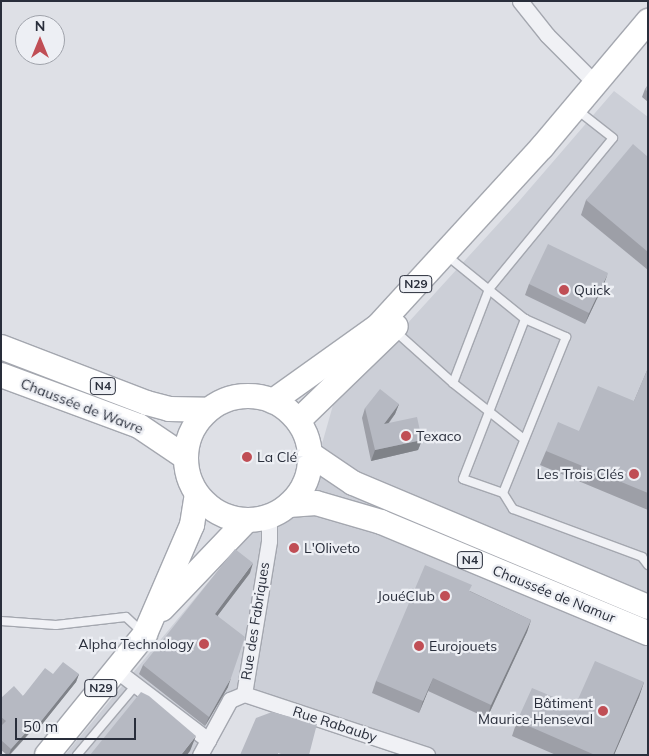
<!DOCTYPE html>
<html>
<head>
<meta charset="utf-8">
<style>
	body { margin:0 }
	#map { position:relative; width:649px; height:756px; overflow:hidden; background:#dee0e6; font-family:Mulish,sans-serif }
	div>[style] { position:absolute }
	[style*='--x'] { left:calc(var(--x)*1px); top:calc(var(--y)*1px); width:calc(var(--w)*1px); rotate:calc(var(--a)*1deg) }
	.built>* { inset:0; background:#cccfd7 }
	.roads { filter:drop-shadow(1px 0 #a4a7af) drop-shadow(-1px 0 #a4a7af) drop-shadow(0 1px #a4a7af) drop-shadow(0 -1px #a4a7af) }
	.lane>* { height:8px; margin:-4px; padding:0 4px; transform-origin:4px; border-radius:4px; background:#f0f1f5 }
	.street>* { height:15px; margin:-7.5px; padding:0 7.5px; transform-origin:7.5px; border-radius:7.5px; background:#f0f1f5 }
	.primary>* { height:24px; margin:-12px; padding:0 12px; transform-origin:12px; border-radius:12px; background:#fff }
	.primary>.ring { margin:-12px; padding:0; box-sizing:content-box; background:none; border:24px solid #fff; border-radius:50% }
	.wall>* { inset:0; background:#9d9fa7 }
	.shaded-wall>* { inset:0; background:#7f8288 }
	.building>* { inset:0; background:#b6b9c2 }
	.dots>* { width:14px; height:14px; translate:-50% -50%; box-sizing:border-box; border:2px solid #edeff4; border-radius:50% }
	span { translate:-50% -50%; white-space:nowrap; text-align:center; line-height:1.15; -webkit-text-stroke:4.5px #edeff4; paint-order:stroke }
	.shield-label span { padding:1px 4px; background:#edeff4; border:1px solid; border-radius:4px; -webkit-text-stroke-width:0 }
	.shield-label { font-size:12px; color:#292e3b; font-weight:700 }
	.poi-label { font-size:14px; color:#292e3b }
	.left { translate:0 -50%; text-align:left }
	.right { translate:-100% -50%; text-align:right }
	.street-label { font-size:14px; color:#292e3b }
	.frame { position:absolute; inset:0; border:2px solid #292e3b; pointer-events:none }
	.north { position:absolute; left:15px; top:15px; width:50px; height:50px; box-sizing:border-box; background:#edeff4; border:1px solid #9fa2aa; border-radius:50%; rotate:0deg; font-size:14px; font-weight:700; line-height:20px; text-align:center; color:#292e3b }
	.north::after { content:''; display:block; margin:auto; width:18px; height:22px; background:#c04e55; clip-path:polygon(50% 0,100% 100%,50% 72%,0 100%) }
	.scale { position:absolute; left:15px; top:718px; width:121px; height:22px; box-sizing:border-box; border:2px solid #292e3b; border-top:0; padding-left:6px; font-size:15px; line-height:18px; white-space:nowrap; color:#292e3b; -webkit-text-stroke:4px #edeff4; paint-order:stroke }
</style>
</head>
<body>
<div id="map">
	<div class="built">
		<div style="clip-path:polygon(614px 91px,648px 117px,648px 755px,427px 755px,244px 694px,200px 755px,65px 755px,249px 533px,295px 513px,320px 451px,333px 405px,520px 200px)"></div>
	</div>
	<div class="roads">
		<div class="lane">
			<div style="--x:451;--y:259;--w:95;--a:39"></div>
			<div style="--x:525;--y:319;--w:45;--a:23.7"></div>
			<div style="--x:566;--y:337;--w:168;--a:112"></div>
			<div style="--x:503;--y:493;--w:19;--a:58"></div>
			<div style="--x:513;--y:509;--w:138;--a:20.4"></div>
			<div style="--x:642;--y:557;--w:10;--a:53"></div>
			<div style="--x:395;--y:331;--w:78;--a:41.9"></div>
			<div style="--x:453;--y:383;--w:90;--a:38.3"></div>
			<div style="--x:453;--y:383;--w:101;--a:-69"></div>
			<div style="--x:489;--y:289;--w:195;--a:-50.6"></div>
			<div style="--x:613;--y:138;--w:47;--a:-141.9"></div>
			<div style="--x:503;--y:493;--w:42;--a:-160.7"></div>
			<div style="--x:463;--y:479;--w:172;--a:-68.8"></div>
			<div style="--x:1;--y:621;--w:55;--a:4.2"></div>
			<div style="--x:56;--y:625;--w:70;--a:-6.5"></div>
			<div style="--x:126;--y:617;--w:23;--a:43"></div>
			<div style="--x:77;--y:755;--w:92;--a:-49.9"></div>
		</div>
		<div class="street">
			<div style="--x:520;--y:1;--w:43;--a:51.5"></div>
			<div style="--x:547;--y:35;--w:71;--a:45"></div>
			<div style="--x:116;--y:670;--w:116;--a:37.3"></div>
			<div style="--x:244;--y:694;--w:193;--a:18.4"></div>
			<div style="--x:244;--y:694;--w:155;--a:-80.7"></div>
			<div style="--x:269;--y:541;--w:25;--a:-90"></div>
			<div style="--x:200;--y:755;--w:63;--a:-61.4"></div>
			<div style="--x:230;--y:700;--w:15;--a:-23"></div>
		</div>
		<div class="primary">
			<div style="--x:1;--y:347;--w:156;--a:21"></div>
			<div style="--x:147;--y:403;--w:23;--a:15"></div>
			<div style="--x:169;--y:409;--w:39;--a:1"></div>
			<div style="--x:1;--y:375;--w:147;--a:20.3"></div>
			<div style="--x:139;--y:426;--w:55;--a:34"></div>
			<div class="ring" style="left:186px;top:396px;width:100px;height:100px"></div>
			<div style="--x:273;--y:401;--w:129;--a:-35.5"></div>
			<div style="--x:378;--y:326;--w:243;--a:-47.5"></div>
			<div style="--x:542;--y:147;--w:165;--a:-49.9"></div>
			<div style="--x:298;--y:421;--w:136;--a:-44.1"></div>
			<div style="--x:310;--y:454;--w:52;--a:34"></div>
			<div style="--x:353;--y:483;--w:320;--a:22.8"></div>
			<div style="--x:289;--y:505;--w:27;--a:-4"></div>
			<div style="--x:316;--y:503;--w:68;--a:16.3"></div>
			<div style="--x:381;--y:522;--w:289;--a:22.6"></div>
			<div style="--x:162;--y:609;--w:123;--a:-46.3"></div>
			<div style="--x:47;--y:755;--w:156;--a:-51"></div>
			<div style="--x:145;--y:634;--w:119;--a:-66.7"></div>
			<div style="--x:192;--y:525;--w:31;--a:-81"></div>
		</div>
	</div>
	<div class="wall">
		<div style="clip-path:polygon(648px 85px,648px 102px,642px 97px,645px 89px)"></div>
		<div style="clip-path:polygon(648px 157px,648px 270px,581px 215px,586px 200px)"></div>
		<div style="clip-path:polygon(529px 284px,604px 284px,585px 324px,525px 295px)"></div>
		<div style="clip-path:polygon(648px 368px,648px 510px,540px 465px,546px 451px,579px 431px,634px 401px)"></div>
		<div style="clip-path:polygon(399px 404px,395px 414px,389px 423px,422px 440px,418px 450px,371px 461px,362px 418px,365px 408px)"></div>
		<div style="clip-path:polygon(250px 573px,218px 615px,228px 687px,205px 726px,139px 674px,143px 665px)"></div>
		<div style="clip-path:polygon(470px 591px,531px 620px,527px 632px,487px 718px,428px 691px,419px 713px,372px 693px,376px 681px)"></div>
		<div style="clip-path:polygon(53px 674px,79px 674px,76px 682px,35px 733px,35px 727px,10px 755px,7px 755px,1px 750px,1px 698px,23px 696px)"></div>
		<div style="clip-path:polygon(644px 682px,639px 697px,614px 755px,556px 755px,512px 736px,517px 721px,575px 706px)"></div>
	</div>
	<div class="shaded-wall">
		<div style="clip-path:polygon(608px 273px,604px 284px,585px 324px,589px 313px)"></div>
		<div style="clip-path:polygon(399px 404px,395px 414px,380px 434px,384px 424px)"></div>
		<div style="clip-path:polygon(422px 440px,418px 450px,371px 461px,375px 450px)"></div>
		<div style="clip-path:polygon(253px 563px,250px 573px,212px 623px,215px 614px)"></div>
		<div style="clip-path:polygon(531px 620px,527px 632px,487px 718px,491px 705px)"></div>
		<div style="clip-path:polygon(79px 674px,76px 682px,35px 733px,38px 725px)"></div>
		<div style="clip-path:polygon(231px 678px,228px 687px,205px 726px,209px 717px)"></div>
		<div style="clip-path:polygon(433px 678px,428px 691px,419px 713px,423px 701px)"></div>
		<div style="clip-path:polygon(644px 682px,639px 697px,614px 755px,613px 755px)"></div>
		<div style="clip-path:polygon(38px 719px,35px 727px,9px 755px,11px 749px)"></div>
		<div style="clip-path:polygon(196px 736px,190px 751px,187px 755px,181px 755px)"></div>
	</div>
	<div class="building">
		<div style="clip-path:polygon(648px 85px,648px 92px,645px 89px)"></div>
		<div style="clip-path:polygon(633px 144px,648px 157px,648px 252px,586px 200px)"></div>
		<div style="clip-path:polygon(548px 244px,608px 273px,589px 313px,529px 284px)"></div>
		<div style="clip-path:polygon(648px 368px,648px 493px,546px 451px,558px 422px,579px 431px,598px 386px,634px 401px)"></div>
		<div style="clip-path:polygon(380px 389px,399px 404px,384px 424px,417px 417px,422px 440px,375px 450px,365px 408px)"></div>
		<div style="clip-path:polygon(235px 549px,253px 563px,215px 614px,245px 637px,231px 678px,209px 717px,143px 665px)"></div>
		<div style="clip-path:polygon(425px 565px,472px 585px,469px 591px,531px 620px,491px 705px,433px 678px,423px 701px,376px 681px)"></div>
		<div style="clip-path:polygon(595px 661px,644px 682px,613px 755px,595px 755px,517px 721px,532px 688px,575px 706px)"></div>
		<div style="clip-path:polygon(63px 662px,79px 674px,38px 725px,38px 719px,11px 749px,1px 740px,1px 726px,6px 721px,1px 717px,1px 698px,14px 686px,23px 696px,45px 668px,53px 674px)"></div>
		<div style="clip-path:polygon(141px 692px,149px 696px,196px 736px,181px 755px,90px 755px)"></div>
		<div style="clip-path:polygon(272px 712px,317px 724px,309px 755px,284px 755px,278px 753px,278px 755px,240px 755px,256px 718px)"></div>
	</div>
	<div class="dots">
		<div style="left:564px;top:290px;background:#c04e55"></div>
		<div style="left:406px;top:436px;background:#c04e55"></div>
		<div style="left:247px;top:457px;background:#c04e55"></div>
		<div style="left:634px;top:474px;background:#c04e55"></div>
		<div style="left:294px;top:548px;background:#c04e55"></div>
		<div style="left:445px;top:596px;background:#c04e55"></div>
		<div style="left:204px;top:644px;background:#c04e55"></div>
		<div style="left:419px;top:646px;background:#c04e55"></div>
		<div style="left:603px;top:711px;background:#c04e55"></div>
	</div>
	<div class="shield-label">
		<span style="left:416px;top:284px">N29</span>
		<span style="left:103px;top:386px">N4</span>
		<span style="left:470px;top:560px">N4</span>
		<span style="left:101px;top:688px">N29</span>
	</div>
	<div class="poi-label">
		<span class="left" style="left:574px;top:290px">Quick</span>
		<span class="left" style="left:416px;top:436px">Texaco</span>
		<span class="left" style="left:257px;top:457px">La Clé</span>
		<span class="right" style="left:624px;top:474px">Les Trois Clés</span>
		<span class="left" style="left:304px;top:548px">L'Oliveto</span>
		<span class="right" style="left:435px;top:596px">JouéClub</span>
		<span class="right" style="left:194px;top:644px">Alpha Technology</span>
		<span class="left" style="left:429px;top:646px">Eurojouets</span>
		<span class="right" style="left:593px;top:711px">Bâtiment<br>Maurice Henseval</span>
	</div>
	<div class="street-label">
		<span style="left:82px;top:406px;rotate:21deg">Chaussée de Wavre</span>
		<span style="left:554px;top:594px;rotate:22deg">Chaussée de Namur</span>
		<span style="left:255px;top:621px;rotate:-81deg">Rue des Fabriques</span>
		<span style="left:335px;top:724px;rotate:18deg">Rue Rabauby</span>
	</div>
	<div class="frame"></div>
	<div class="north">N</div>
	<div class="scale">50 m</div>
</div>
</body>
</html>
